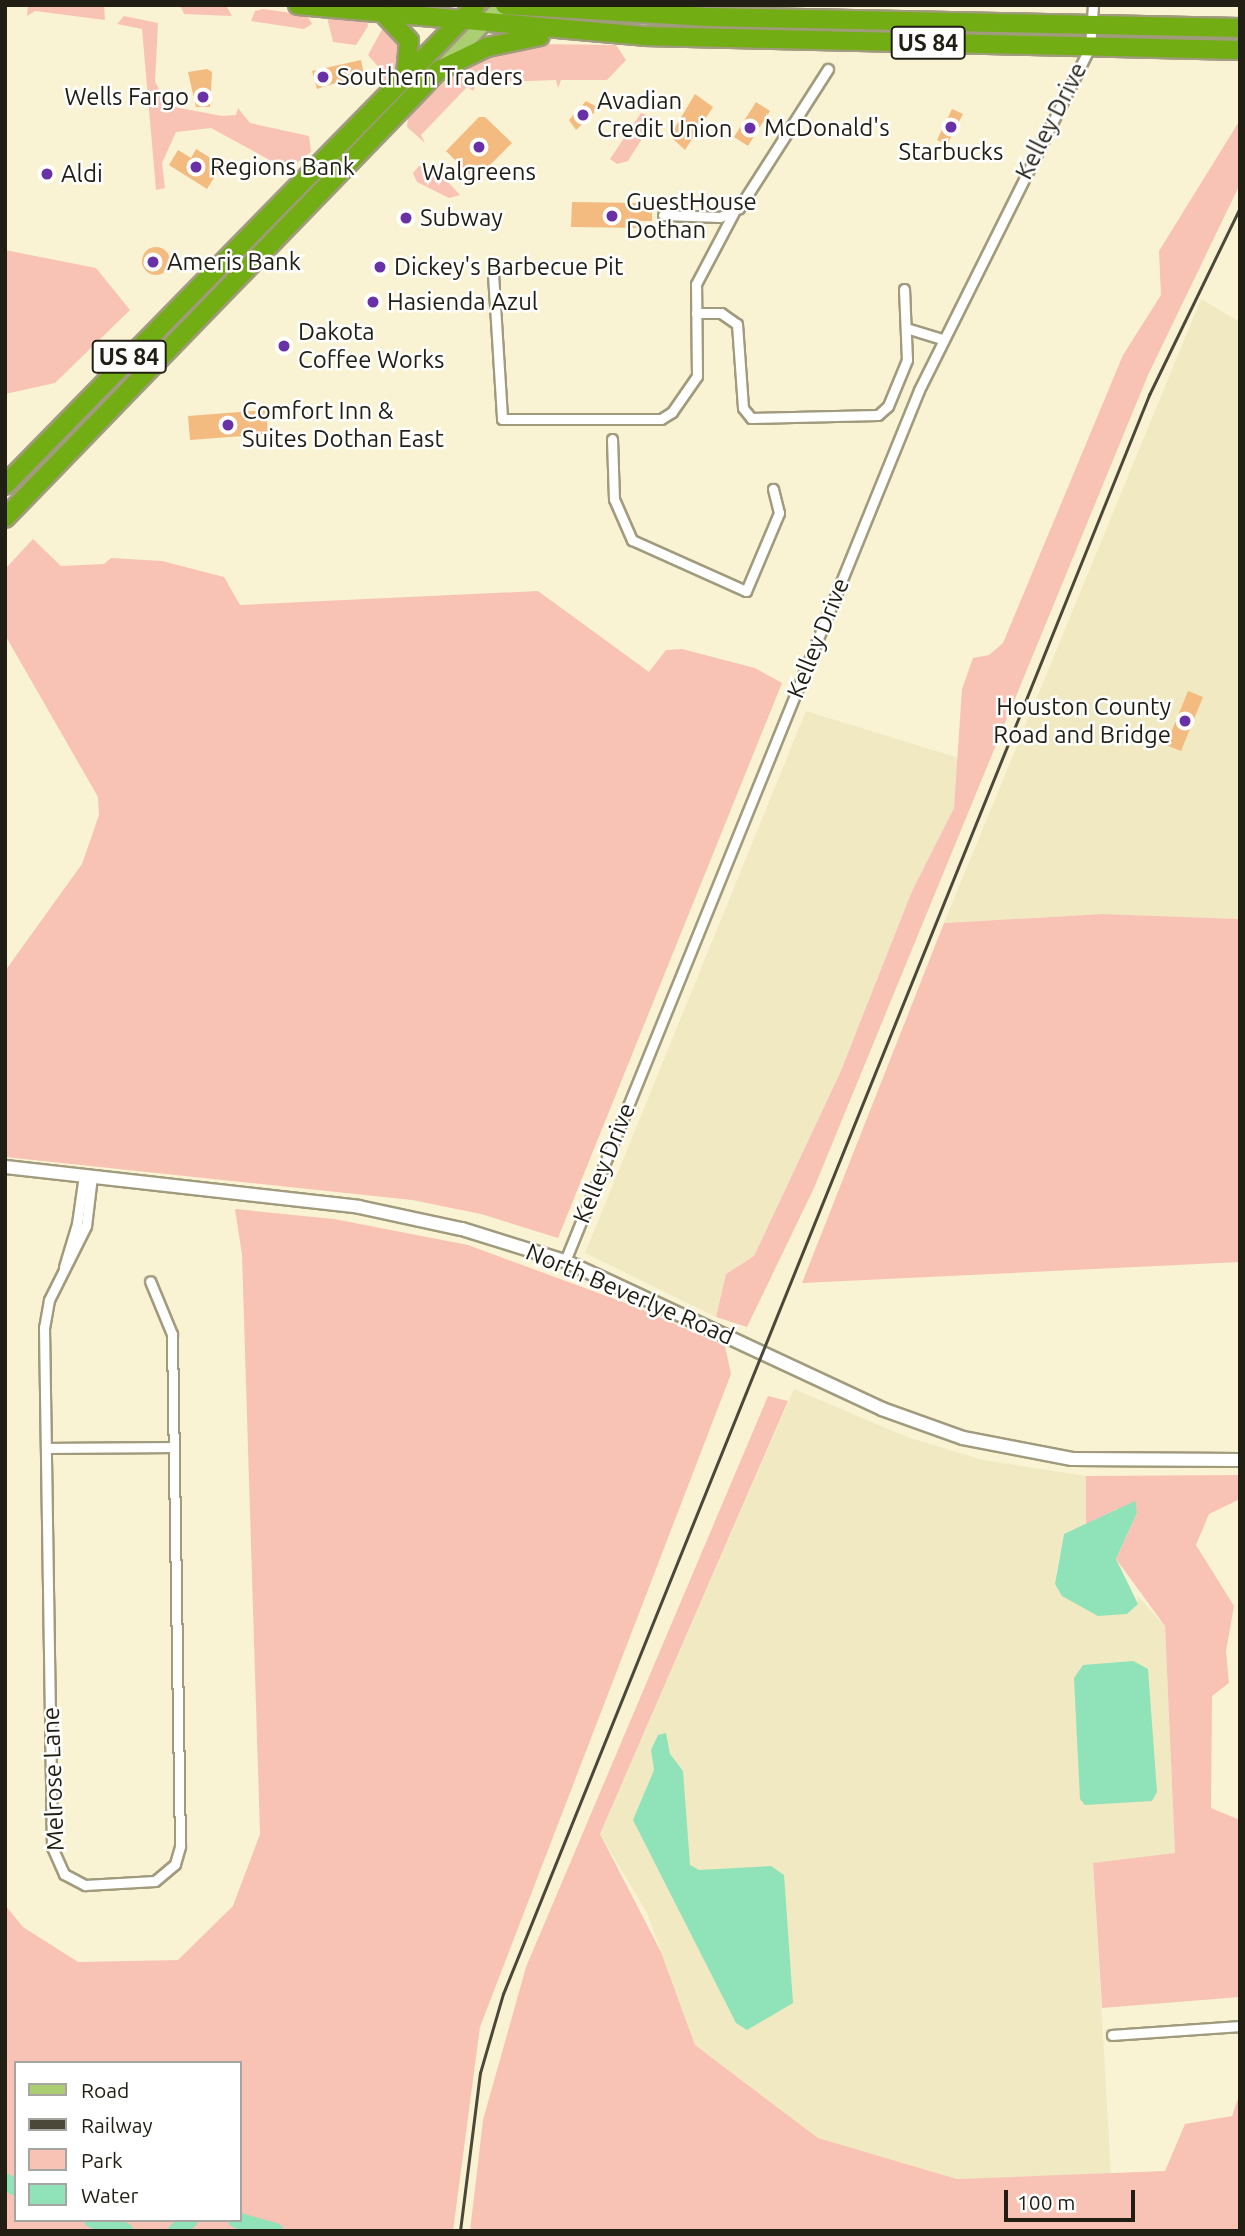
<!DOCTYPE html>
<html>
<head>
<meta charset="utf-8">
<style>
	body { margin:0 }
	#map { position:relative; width:1245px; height:2236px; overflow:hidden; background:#f9f3d4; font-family:Ubuntu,sans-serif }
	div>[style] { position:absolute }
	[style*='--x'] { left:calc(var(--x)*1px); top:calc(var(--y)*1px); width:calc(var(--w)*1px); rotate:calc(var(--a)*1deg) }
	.built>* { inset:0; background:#f0e9c2 }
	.green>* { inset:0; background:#f8c3b5 }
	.water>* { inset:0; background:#90e2b9 }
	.river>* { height:16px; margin:-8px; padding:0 8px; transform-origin:8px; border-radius:8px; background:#90e2b9 }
	.building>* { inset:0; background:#f4bb81 }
	.round { border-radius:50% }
	.roads { filter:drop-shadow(2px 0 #a19b7e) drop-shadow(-2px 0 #a19b7e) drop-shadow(0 2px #a19b7e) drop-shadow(0 -2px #a19b7e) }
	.street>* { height:9px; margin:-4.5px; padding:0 4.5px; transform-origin:4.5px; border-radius:4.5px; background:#fff }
	.secondary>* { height:12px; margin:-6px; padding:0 6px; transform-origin:6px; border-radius:6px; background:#fff }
	.primary>* { height:14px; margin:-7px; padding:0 7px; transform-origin:7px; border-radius:7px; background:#abce72 }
	.highway>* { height:18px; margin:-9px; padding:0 9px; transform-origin:9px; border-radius:9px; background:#73ad14 }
	.rail>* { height:2.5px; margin:-1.25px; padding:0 1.25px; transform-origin:1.25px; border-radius:1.25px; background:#4b4839 }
	.dots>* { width:19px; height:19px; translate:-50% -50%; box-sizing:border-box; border:4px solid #fff; border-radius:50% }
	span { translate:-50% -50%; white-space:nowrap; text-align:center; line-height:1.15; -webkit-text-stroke:5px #fff; paint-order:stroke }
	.shield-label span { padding:2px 5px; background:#fff; border:2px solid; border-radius:5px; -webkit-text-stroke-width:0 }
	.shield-label { font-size:23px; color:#211f14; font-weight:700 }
	.poi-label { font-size:24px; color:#211f14 }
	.left { translate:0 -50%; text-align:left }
	.right { translate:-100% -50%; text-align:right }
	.street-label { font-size:24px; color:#211f14 }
	.frame { position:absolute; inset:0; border:7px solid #211f14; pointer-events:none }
	.legend { position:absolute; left:14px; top:2061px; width:228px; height:161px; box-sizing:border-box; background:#fff; border:2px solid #a6a5a1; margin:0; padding:9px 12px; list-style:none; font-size:21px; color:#211f14 }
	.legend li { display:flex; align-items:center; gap:14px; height:35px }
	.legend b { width:35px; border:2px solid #a6a5a1 }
	.scale { position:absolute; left:1004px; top:2190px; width:131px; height:32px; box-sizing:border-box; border:4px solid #211f14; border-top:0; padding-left:9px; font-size:21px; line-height:24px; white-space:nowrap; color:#211f14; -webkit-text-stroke:5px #fff; paint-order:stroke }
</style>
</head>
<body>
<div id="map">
	<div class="built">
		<div style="clip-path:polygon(1201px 299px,1240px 322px,1240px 919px,1102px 914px,944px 923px)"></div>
		<div style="clip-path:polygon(806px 711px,959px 758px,954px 808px,912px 891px,840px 1073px,754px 1256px,726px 1274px,716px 1317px,585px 1253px)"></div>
		<div style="clip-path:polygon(794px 1389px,907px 1437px,983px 1460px,1086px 1476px,1086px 1526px,1064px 1534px,1056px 1574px,1138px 1604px,1137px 1595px,1165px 1626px,1175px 1854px,1093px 1863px,1111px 2174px,957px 2179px,818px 2138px,695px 2045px,647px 1913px,600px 1834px)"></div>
	</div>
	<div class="green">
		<div style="clip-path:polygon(28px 5px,104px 5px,105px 20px,35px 11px,27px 16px)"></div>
		<div style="clip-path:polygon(180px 5px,226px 5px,232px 16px,184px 14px)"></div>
		<div style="clip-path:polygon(263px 9px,307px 15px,312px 24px,304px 29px,251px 21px,255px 11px)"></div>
		<div style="clip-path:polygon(124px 16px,158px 23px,155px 82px,169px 106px,222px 116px,236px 115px,238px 108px,250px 123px,309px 136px,311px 152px,288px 170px,211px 128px,176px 132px,162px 163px,165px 188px,156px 190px,142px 29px,117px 24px)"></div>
		<div style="clip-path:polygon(327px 17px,367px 22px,368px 26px,356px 45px,333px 42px)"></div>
		<div style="clip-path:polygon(385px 24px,400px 33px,403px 65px,383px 84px,381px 70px,368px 55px)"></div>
		<div style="clip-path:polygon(531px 44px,616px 45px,626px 60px,607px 80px,561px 80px,558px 88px,556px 80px,475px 83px,474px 91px,467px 87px,421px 135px,425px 143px,407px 127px,408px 117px,468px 60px)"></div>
		<div style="clip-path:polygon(641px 113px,655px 118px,628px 161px,617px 164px,610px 159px)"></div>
		<div style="clip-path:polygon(1240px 120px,1240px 184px,1148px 375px,814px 1188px,747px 1327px,716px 1317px,726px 1274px,754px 1256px,840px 1073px,912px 891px,954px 808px,962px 689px,973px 658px,989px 655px,1003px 643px,1123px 355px,1161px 295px,1159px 251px)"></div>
		<div style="clip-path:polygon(419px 166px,434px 167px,460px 195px,449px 198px,417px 182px,413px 173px)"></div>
		<div style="clip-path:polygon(5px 250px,96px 268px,130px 310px,55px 383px,5px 394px)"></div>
		<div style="clip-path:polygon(33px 539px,61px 566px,104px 564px,111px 558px,162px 561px,224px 577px,240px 605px,538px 591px,649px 672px,666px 650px,682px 649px,755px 668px,782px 683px,558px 1238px,481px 1214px,412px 1200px,5px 1157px,5px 971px,82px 864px,99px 815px,98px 797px,5px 635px,5px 569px)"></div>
		<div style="clip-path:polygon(1102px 914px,1240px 919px,1240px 1262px,802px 1283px,944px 923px)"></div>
		<div style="clip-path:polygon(evenodd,235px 1209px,334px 1219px,468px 1245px,639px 1308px,725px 1346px,731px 1374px,480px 2027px,453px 2231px,5px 2231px,5px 1905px,23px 1927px,78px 1962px,178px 1960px,233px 1906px,260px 1834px,242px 1255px,235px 1209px,16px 2063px,240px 2063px,240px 2220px,16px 2220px,16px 2063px)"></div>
		<div style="clip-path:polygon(768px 1396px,788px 1401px,600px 1834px,661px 1952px,695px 2045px,818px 2138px,957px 2179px,1165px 2171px,1185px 2124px,1232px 2116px,1240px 2093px,1240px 2231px,470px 2231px,483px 2120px,526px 1967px)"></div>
		<div style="clip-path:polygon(1240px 1475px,1240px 1499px,1209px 1514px,1196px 1545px,1234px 1606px,1226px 1651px,1229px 1683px,1212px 1696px,1211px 1808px,1240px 1820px,1240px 1997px,1102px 2008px,1093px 1863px,1175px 1853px,1165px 1626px,1116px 1559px,1137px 1513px,1117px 1509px,1086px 1526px,1086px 1476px)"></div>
	</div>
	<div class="water">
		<div style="clip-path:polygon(1135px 1501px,1137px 1513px,1116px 1559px,1138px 1604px,1127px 1614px,1098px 1616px,1062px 1596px,1055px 1584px,1064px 1534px)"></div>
		<div style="clip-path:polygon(1133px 1661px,1148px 1669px,1157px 1792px,1152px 1801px,1085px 1805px,1080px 1799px,1074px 1678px,1083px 1665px)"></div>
		<div style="clip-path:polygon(666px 1733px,670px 1754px,683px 1771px,690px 1865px,699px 1870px,771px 1866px,784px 1875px,793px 2003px,747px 2030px,736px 2023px,633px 1820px,654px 1770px,651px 1750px,658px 1735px)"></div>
	</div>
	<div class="river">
		<div style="--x:5;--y:2181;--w:13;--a:32"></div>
		<div style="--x:92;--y:2220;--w:35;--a:18"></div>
		<div style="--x:236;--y:2220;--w:41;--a:15.4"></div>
		<div style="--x:176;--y:2231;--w:18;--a:-38"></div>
	</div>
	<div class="building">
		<div style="clip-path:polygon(361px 60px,364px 74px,317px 89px,312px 71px)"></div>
		<div style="clip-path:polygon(207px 69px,212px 72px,210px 107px,196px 107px,188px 72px)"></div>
		<div style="clip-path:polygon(695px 94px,713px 107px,685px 150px,670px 136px)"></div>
		<div style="clip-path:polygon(586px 101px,599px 108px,576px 130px,569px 120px)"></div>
		<div style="clip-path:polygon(756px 102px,770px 111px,748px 146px,734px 137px)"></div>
		<div style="clip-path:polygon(952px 109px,963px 114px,947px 145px,937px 140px)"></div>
		<div style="clip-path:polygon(479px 117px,485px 117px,512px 143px,475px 180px,446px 151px)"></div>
		<div style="clip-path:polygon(196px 149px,222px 165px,207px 189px,169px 165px,178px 150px,191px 158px)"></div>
		<div style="clip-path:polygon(572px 202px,640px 203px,640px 210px,652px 210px,652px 221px,640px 221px,639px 228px,571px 227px)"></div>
		<div class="round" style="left:142px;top:247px;width:28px;height:28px"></div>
		<div style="clip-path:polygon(266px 410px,268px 434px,190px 440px,188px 416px)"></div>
		<div style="clip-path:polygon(1188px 691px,1203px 697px,1181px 751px,1166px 745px)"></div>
	</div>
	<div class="roads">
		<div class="street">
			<div style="--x:663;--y:215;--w:57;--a:2"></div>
			<div style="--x:720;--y:217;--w:21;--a:-25"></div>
			<div style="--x:739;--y:208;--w:165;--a:-57.4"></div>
			<div style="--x:493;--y:274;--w:145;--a:86.4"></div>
			<div style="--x:502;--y:419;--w:159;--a:0"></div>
			<div style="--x:661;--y:419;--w:13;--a:-32"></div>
			<div style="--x:672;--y:412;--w:44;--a:-55.2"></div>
			<div style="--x:697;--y:376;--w:92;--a:-90.6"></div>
			<div style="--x:696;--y:284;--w:81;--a:-62.2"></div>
			<div style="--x:696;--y:313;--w:25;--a:0"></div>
			<div style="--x:721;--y:313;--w:19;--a:35"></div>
			<div style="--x:737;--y:324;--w:84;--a:85.9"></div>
			<div style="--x:743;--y:408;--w:13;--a:51"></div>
			<div style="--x:751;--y:418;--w:127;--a:-1.4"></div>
			<div style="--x:878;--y:415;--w:13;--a:-42"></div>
			<div style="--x:888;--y:406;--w:50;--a:-67.6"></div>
			<div style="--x:907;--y:360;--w:71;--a:-92.4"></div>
			<div style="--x:906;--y:328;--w:38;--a:17"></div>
			<div style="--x:612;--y:439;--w:60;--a:88.1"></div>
			<div style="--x:614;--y:499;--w:45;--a:66.3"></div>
			<div style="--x:632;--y:540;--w:125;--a:24.1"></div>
			<div style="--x:746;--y:591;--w:85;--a:-67.1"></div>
			<div style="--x:779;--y:513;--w:25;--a:-104"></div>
			<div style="--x:92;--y:1176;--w:50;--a:96.8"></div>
			<div style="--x:86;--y:1226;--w:83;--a:116.6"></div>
			<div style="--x:49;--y:1300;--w:27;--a:100"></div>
			<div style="--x:44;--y:1327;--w:520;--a:89.12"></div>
			<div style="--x:52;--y:1847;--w:30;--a:66"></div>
			<div style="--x:64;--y:1874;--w:24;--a:28"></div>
			<div style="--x:85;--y:1885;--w:70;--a:-3.3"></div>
			<div style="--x:155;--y:1881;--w:26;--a:-40"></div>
			<div style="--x:175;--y:1864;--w:19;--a:-74"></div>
			<div style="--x:180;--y:1846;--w:512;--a:-90.9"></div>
			<div style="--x:172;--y:1334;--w:57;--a:-112.5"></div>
			<div style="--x:565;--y:1261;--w:940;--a:-67.88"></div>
			<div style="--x:919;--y:390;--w:383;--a:-63.5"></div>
			<div style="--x:1090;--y:47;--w:42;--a:-85.9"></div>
			<div style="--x:64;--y:1267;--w:45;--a:-73.2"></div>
			<div style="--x:77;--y:1224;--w:49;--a:-81.9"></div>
			<div style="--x:46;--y:1448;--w:128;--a:-0.4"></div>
			<div style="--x:1112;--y:2035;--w:128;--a:-4"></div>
		</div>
		<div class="secondary">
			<div style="--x:5;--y:1167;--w:356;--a:6.4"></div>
			<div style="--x:359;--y:1207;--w:105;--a:12.1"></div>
			<div style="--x:462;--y:1229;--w:108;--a:17.3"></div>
			<div style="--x:565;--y:1261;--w:350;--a:25"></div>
			<div style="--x:882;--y:1409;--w:86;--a:19.7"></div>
			<div style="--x:963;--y:1438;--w:111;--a:10.9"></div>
			<div style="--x:1072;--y:1459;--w:168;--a:0.3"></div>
		</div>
		<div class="primary">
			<div style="--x:445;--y:64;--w:82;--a:-46"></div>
		</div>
		<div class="highway">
			<div style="--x:298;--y:5;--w:347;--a:5.1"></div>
			<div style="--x:644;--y:36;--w:596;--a:1.35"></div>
			<div style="--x:505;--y:5;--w:203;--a:3.4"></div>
			<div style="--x:708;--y:17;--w:532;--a:1.18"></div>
			<div style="--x:386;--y:16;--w:34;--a:47"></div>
			<div style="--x:409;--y:41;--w:32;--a:95"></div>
			<div style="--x:5;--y:485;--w:672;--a:-45.54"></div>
			<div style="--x:5;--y:518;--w:624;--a:-45.91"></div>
			<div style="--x:439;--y:70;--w:53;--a:-25.6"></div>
			<div style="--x:487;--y:47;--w:54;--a:-11.7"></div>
		</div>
	</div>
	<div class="rail">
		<div style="--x:460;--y:2231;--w:159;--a:-82.8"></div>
		<div style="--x:480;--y:2073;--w:82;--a:-73.8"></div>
		<div style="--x:503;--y:1994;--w:1725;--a:-68"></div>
		<div style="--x:1149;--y:395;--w:208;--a:-64.1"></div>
	</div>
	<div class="dots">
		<div style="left:323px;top:77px;background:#6831a8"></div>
		<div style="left:203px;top:97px;background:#6831a8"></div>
		<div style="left:583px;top:115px;background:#6831a8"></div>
		<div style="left:951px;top:127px;background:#6831a8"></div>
		<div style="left:750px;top:128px;background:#6831a8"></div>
		<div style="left:479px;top:147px;background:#6831a8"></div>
		<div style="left:196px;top:167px;background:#6831a8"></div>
		<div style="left:47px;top:174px;background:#6831a8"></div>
		<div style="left:612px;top:216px;background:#6831a8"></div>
		<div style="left:406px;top:218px;background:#6831a8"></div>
		<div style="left:153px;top:262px;background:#6831a8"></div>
		<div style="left:380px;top:267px;background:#6831a8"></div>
		<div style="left:373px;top:302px;background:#6831a8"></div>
		<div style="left:284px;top:346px;background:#6831a8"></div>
		<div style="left:228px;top:425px;background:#6831a8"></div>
		<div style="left:1185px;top:721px;background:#6831a8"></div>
	</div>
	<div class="shield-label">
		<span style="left:928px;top:43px">US 84</span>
		<span style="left:129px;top:357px">US 84</span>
	</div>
	<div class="poi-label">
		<span class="left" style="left:337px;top:77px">Southern Traders</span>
		<span class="right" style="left:189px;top:97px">Wells Fargo</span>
		<span class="left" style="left:597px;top:115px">Avadian<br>Credit Union</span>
		<span class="left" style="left:764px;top:128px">McDonald's</span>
		<span style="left:951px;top:152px">Starbucks</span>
		<span class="left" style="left:210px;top:167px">Regions Bank</span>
		<span style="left:479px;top:172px">Walgreens</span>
		<span class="left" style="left:61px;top:174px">Aldi</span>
		<span class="left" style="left:626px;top:216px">GuestHouse<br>Dothan</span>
		<span class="left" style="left:420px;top:218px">Subway</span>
		<span class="left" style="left:167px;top:262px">Ameris Bank</span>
		<span class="left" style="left:394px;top:267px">Dickey's Barbecue Pit</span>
		<span class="left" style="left:387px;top:302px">Hasienda Azul</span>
		<span class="left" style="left:298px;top:346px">Dakota<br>Coffee Works</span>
		<span class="left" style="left:242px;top:425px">Comfort Inn &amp;<br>Suites Dothan East</span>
		<span class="right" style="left:1171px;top:721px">Houston County<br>Road and Bridge</span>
	</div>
	<div class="street-label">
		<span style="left:1051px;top:121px;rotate:-63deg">Kelley Drive</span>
		<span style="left:818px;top:638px;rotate:-68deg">Kelley Drive</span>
		<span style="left:604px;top:1163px;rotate:-68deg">Kelley Drive</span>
		<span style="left:630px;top:1294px;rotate:23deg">North Beverlye Road</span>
		<span style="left:53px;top:1779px;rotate:-92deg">Melrose Lane</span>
	</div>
	<div class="frame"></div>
	<ul class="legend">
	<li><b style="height:9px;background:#abce72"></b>Road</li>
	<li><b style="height:9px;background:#4b4839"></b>Railway</li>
	<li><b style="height:19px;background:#f8c3b5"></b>Park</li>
	<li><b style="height:19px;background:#90e2b9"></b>Water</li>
	</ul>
	<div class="scale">100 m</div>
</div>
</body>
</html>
